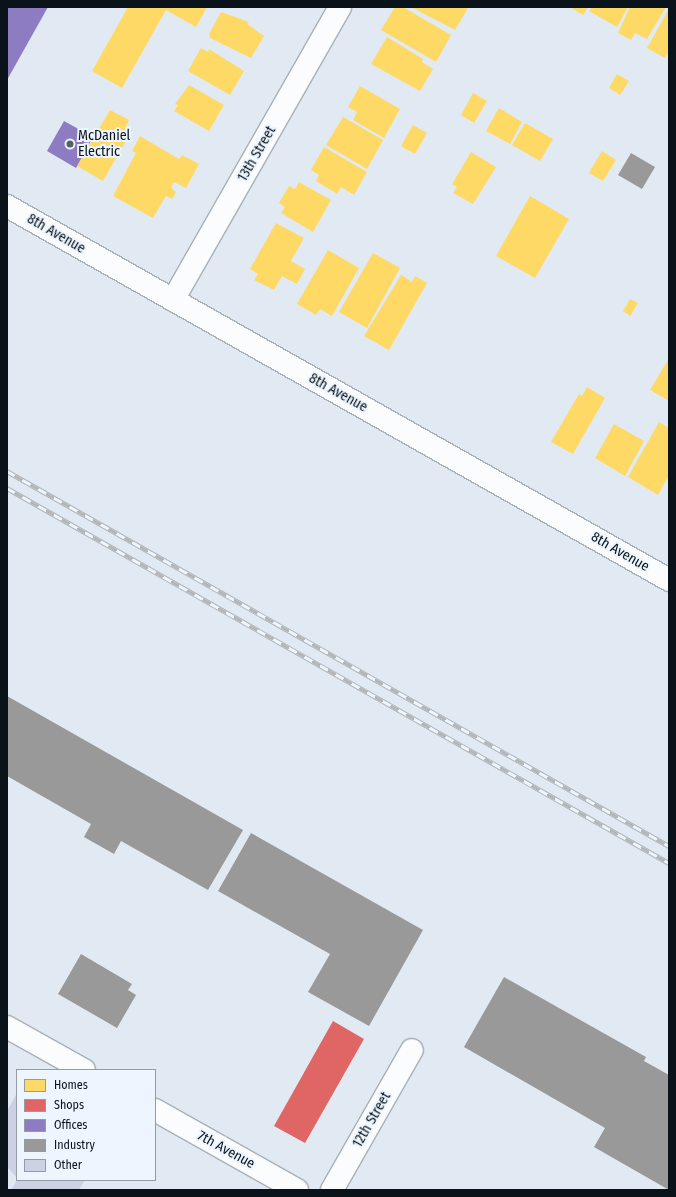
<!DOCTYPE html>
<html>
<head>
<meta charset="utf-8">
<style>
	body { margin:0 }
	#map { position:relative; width:676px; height:1197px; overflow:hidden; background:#e1eaf3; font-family:"Fira Sans Condensed",sans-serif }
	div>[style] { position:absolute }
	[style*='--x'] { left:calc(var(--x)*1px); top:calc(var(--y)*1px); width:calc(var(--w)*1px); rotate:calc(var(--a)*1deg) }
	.homes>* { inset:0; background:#ffd966 }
	.shops>* { inset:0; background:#e06666 }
	.offices>* { inset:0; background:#8e7cc3 }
	.industry>* { inset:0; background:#999 }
	.building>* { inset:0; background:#ccd2e4 }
	.roads { filter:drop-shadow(1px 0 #a8b0b8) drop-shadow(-1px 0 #a8b0b8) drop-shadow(0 1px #a8b0b8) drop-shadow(0 -1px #a8b0b8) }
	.minor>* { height:22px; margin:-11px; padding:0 11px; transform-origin:11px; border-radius:11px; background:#fafcfd }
	.major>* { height:22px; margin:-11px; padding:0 11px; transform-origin:11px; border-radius:11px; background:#fafcfd }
	.rail>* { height:4.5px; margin-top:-2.25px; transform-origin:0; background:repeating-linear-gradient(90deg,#edf6ff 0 9px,#b3b6b8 0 18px); box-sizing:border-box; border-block:1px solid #b3b6b8 }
	.dots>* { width:11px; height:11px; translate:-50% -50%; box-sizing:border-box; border:2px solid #edf6ff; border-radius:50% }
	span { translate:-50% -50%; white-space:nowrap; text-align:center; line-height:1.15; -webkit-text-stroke:4px #edf6ff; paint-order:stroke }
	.poi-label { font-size:14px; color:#0b131a }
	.left { translate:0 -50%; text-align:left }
	.street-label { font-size:14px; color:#0b131a }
	.frame { position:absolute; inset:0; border:8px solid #0b131a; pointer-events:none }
	.legend { position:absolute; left:16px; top:1069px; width:140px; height:112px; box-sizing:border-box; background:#edf6ff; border:1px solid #939ba3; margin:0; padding:5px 7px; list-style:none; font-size:12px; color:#0b131a }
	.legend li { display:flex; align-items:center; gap:8px; height:20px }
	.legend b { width:20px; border:1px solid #939ba3 }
</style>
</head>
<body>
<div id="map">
	<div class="homes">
		<div style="clip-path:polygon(128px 7px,207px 7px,196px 27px,166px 10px,122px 88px,92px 71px)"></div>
		<div style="clip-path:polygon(395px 7px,403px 7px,451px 35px,436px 62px,381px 30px)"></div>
		<div style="clip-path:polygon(411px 7px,467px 7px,468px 8px,455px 30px)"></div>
		<div style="clip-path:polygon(570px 7px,588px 7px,583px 15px)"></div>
		<div style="clip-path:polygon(592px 7px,628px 7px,617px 27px,589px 11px)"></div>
		<div style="clip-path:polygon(630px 7px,666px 7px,647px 39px,635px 33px,631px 40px,618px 33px)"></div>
		<div style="clip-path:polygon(669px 9px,669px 52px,665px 58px,647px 48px)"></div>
		<div style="clip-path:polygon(221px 12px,249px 22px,247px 24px,264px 36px,251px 58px,210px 38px,209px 34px)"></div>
		<div style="clip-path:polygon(387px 37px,423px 59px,422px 62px,433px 69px,420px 91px,371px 64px)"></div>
		<div style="clip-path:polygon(201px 48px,208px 52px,209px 49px,244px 71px,230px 95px,188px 71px)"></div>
		<div style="clip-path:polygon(617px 74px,629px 81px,620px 95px,609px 88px)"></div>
		<div style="clip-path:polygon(189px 85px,224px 105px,209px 131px,174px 111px,178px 105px,175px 104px)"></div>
		<div style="clip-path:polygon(360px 86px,400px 109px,384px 138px,353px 120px,357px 112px,348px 107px)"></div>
		<div style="clip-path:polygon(473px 93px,487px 101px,474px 123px,461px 115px)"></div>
		<div style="clip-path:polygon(499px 108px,522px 122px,510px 144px,486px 131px)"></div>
		<div style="clip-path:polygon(110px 110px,129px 120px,126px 127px,132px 130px,103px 181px,77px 166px)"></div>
		<div style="clip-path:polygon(343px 117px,383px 140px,367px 169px,326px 145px)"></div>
		<div style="clip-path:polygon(525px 123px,553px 139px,540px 161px,512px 145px)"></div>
		<div style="clip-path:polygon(413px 125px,427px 133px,415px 154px,401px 146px)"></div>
		<div style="clip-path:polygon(140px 136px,179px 159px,182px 155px,199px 164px,186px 188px,174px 182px,171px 188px,176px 192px,172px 199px,166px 196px,153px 218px,113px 196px,136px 153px,132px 151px)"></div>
		<div style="clip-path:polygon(324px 147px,367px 172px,354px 195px,341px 187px,337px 194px,316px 181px,319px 175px,311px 170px)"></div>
		<div style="clip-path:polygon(602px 151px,616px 160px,603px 181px,589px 173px)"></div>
		<div style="clip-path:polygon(471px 152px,496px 167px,473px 204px,453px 193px,457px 187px,452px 184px)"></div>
		<div style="clip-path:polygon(299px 182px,331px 200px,313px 232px,281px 213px,285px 207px,279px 203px,289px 186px,295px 189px)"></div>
		<div style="clip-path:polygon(530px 196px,569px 219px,535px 278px,496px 256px)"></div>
		<div style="clip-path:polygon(276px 223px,304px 238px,291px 261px,305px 269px,297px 284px,282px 276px,274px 290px,254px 280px,258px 274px,250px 269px)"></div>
		<div style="clip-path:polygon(328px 250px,359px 268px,332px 316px,320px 309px,316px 315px,297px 304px)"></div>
		<div style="clip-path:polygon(373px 253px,400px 268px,367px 328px,339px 312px)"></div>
		<div style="clip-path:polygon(401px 275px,412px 282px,415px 276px,427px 283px,389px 350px,364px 336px)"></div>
		<div style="clip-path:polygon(630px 299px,638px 303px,630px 316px,623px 311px)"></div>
		<div style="clip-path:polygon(669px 358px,669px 401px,650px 390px)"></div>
		<div style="clip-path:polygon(587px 387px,605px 398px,573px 454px,551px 442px,579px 394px,582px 396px)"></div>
		<div style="clip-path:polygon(659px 422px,669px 428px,669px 475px,658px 495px,628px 477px)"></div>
		<div style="clip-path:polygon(614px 424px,644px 441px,625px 476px,595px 458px)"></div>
	</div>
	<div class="shops">
		<div style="clip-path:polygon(333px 1021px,364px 1039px,305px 1143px,274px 1126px)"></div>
	</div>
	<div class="offices">
		<div style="clip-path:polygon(8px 7px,48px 7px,7px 80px,7px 8px)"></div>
		<div style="clip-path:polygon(64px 121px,93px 137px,76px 168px,47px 151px)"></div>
	</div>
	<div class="industry">
		<div style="clip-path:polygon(631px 153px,655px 167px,642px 189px,618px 175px)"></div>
		<div style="clip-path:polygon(7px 696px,243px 830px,208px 890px,121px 841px,114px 854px,84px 837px,91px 824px,7px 776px)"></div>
		<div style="clip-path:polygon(251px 833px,423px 930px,369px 1026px,308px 992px,330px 954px,218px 891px)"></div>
		<div style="clip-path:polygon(81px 954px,132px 984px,128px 990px,136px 995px,117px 1028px,58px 994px)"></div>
		<div style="clip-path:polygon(504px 977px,646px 1057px,644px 1061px,669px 1075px,669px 1190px,594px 1147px,605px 1128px,464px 1047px)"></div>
	</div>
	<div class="building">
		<div style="clip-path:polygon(17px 1093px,17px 1178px,7px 1167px,7px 1111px)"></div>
		<div style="clip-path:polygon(17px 1180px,85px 1180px,79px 1190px,11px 1190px)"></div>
	</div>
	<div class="roads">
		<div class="minor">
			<div style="--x:173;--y:300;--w:337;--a:-60.3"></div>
			<div style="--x:7;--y:1027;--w:88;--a:29.2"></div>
			<div style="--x:155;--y:1110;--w:163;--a:29.4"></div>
			<div style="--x:332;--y:1190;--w:161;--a:-60.3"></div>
		</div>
		<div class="major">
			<div style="--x:7;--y:206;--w:760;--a:29.46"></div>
		</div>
	</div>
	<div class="rail">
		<div style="--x:7;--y:471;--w:761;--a:29.53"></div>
		<div style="--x:7;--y:488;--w:761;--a:29.53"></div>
	</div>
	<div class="dots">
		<div style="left:70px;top:144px;background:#565e66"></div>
	</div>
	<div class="poi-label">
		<span class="left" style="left:78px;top:144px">McDaniel<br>Electric</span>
	</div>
	<div class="street-label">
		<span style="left:257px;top:154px;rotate:-60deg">13th Street</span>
		<span style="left:56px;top:234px;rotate:30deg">8th Avenue</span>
		<span style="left:338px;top:393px;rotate:29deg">8th Avenue</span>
		<span style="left:620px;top:552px;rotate:30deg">8th Avenue</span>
		<span style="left:372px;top:1120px;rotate:-60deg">12th Street</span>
		<span style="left:226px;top:1150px;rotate:29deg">7th Avenue</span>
	</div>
	<div class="frame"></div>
	<ul class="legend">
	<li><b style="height:11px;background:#ffd966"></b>Homes</li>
	<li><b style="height:11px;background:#e06666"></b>Shops</li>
	<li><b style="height:11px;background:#8e7cc3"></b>Offices</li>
	<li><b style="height:11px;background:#999"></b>Industry</li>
	<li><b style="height:11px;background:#ccd2e4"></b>Other</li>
	</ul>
</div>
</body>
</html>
